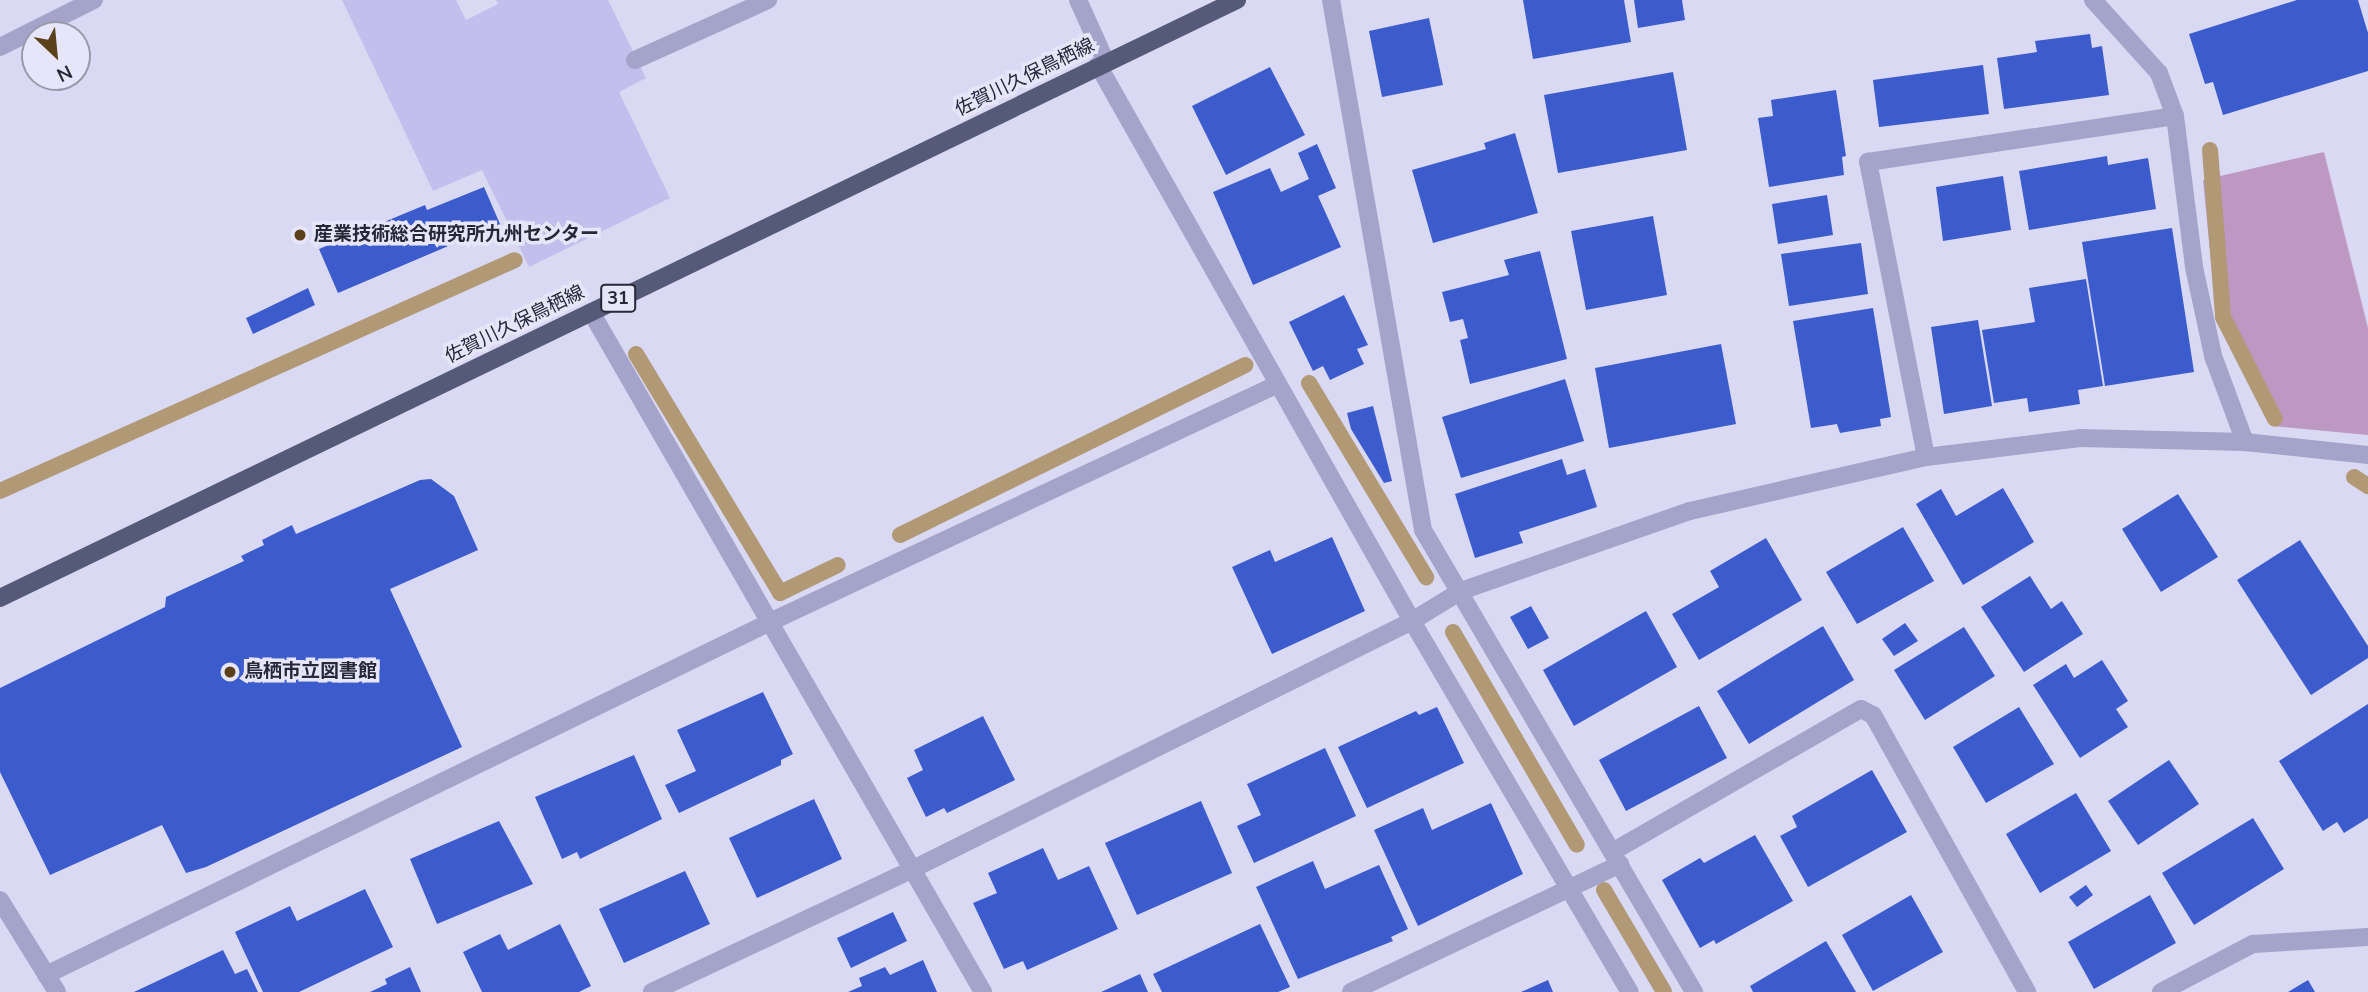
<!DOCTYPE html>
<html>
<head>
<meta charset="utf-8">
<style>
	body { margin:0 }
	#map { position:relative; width:2368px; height:992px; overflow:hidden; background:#dad9f3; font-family:"Nunito Sans","Noto Sans JP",sans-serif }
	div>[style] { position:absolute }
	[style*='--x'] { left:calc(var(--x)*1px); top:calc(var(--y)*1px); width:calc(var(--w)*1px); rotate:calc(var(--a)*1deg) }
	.green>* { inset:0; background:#bd98c3 }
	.plaza>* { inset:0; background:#c3beec }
	.stream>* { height:16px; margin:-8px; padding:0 8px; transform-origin:8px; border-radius:8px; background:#b19976 }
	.building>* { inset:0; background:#3c5ccd }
	.lane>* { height:18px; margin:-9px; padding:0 9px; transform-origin:9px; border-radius:9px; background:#a4a4cb }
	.street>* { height:18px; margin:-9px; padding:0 9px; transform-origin:9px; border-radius:9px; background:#a4a4cb }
	.primary>* { height:18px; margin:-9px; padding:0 9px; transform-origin:9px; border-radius:9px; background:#565a79 }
	.dots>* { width:19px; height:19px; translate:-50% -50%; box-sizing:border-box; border:4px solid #e7e5fa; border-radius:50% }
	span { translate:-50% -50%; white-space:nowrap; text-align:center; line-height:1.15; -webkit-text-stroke:7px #e7e5fa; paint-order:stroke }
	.shield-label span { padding:2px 5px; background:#e7e5fa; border:2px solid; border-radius:5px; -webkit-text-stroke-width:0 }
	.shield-label { font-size:18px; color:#262836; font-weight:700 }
	.street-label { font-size:19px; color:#262836 }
	.poi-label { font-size:19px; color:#262836; font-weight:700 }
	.left { translate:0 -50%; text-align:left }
	.north { position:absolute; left:21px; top:21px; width:70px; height:70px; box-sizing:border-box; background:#e7e5fa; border:2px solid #9a99ac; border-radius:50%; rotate:154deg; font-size:19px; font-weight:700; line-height:28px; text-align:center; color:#262836 }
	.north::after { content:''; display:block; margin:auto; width:24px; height:32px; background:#5a4119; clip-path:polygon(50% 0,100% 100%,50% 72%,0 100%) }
</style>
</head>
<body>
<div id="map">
	<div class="green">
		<div style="clip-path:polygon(2324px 152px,2368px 328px,2368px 435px,2273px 426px,2217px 323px,2203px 180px)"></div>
	</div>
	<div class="plaza">
		<div style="clip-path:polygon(342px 0,456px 0,466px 20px,498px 4px,496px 0,608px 0,646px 78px,619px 92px,670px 198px,529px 267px,482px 170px,433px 191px)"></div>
	</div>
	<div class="stream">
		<div style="--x:2210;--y:150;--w:168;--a:85.5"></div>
		<div style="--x:2223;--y:317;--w:114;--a:63"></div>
		<div style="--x:636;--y:354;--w:279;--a:58.9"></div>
		<div style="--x:780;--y:593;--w:64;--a:-25.8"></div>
		<div style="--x:1309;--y:383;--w:227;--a:58.9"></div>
		<div style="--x:2354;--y:477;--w:17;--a:33"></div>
		<div style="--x:0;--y:491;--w:564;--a:-24.16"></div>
		<div style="--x:900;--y:535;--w:385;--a:-26.2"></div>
		<div style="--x:1453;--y:632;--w:246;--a:59.8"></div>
		<div style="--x:1604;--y:890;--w:118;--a:59.5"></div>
	</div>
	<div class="building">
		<div style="clip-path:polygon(1523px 0,1624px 0,1631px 42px,1533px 59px)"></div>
		<div style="clip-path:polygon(1634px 0,1682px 0,1685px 20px,1638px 28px)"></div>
		<div style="clip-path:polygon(2297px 0,2358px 0,2368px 33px,2368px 71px,2223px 115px,2213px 82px,2205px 84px,2189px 34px)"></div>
		<div style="clip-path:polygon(1429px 18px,1443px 85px,1382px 97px,1369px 31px)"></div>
		<div style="clip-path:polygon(2090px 34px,2092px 48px,2102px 46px,2109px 95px,2004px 109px,1997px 58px,2037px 52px,2035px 41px)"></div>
		<div style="clip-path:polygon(1983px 65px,1989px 114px,1879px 127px,1873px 80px)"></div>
		<div style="clip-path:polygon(1270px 67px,1305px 135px,1226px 175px,1192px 106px)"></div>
		<div style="clip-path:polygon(1673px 72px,1687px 150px,1558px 173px,1544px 95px)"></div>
		<div style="clip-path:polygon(1836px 90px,1846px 156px,1842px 157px,1844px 175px,1769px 187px,1758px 118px,1773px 116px,1771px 100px)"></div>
		<div style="clip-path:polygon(1515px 133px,1538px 213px,1433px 243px,1412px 170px,1486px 149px,1484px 143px)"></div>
		<div style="clip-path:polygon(1317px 144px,1336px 188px,1318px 196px,1341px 247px,1253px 285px,1213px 192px,1270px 168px,1281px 192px,1309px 179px,1298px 153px)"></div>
		<div style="clip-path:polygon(2107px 156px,2108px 165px,2148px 158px,2156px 209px,2029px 230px,2019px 171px)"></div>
		<div style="clip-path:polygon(2003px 176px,2011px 230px,1943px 241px,1936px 187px)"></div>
		<div style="clip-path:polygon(484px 187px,500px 224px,338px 293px,319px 249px,425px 205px,427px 210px)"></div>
		<div style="clip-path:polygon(1827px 195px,1833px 235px,1778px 244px,1772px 204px)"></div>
		<div style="clip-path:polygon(1653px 216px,1667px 295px,1586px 310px,1571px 231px)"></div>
		<div style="clip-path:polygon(2172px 228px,2194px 372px,2105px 386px,2082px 242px)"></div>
		<div style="clip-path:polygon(1861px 243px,1868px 294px,1789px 306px,1781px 254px)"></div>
		<div style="clip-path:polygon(1540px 251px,1567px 359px,1470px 384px,1460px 340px,1468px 338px,1463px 319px,1450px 322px,1442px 292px,1509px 275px,1504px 260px)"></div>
		<div style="clip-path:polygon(2086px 279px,2103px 386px,2078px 390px,2080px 404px,2029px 412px,2027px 398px,1994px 403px,1982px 330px,2035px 322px,2029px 288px)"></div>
		<div style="clip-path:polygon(308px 288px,315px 305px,253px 334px,246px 318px)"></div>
		<div style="clip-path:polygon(1344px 295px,1368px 345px,1357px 349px,1364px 364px,1330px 380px,1323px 366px,1313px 371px,1289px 322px)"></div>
		<div style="clip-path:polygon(1873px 308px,1891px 417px,1880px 419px,1881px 426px,1840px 433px,1837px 424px,1811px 428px,1793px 321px)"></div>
		<div style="clip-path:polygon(1978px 320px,1992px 406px,1944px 414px,1931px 327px)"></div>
		<div style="clip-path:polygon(1721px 344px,1736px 424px,1609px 448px,1595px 368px)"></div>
		<div style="clip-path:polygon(1565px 379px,1584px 441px,1461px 478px,1442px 417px)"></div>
		<div style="clip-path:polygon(1373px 406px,1392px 481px,1384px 483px,1351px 429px,1347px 413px)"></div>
		<div style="clip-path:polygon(1562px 459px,1567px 475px,1585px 469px,1597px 507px,1519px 532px,1523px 543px,1475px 558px,1455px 494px)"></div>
		<div style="clip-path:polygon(431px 479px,454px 496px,478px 550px,390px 589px,462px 747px,206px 867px,186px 873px,162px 825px,50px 875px,0 772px,0 688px,165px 607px,166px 597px,244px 561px,241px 556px,264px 545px,262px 540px,292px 525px,296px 534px,420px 480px)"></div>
		<div style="clip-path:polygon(2003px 488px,2034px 542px,1963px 585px,1916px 504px,1941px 489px,1956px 516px)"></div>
		<div style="clip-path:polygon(2178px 494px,2218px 557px,2161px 592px,2122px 529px)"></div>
		<div style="clip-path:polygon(1903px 527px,1934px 581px,1857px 624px,1826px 572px)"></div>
		<div style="clip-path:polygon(1332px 537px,1365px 611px,1272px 654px,1232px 567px,1270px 550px,1275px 562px)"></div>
		<div style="clip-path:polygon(1766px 538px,1802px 600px,1699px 660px,1672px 614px,1719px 587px,1710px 571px)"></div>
		<div style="clip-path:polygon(2300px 540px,2368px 646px,2368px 658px,2311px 695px,2237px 580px)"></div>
		<div style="clip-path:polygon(2030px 576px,2051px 609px,2062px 601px,2083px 634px,2024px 672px,1981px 607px)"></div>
		<div style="clip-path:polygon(1531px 606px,1549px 638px,1528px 649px,1510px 617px)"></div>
		<div style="clip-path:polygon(1646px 611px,1677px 667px,1574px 726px,1543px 670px)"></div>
		<div style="clip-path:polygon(1905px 623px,1918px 641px,1894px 656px,1882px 639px)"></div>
		<div style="clip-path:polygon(1823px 626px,1854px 680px,1749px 744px,1717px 691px)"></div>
		<div style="clip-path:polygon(1964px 627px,1995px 676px,1925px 720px,1894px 670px)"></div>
		<div style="clip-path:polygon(2102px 660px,2128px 701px,2116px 709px,2128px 727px,2080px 758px,2033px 685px,2066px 664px,2074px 678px)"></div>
		<div style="clip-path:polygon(763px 692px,793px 754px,781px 760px,781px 765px,679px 813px,665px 785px,696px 771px,677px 730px)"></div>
		<div style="clip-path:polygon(2368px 704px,2368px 818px,2344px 833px,2337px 822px,2323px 831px,2279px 761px)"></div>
		<div style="clip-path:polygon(1699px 706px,1727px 758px,1626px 811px,1599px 760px)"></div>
		<div style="clip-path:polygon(1437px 707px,1464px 763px,1367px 808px,1338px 747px,1416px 711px,1419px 715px)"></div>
		<div style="clip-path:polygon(2019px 707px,2054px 764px,1986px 803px,1953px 747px)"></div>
		<div style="clip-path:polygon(983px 716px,1015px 780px,947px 813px,944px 808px,926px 817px,907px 778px,923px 770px,914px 750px)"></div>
		<div style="clip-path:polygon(1325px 748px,1356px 816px,1254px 863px,1237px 826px,1261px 815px,1247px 784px)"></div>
		<div style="clip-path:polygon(634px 755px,662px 819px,580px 859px,577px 852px,562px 859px,535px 797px)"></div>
		<div style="clip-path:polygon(2169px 760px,2199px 804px,2138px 845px,2108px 801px)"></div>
		<div style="clip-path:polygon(1872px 770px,1907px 832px,1808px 887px,1780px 836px,1797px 827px,1792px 816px)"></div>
		<div style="clip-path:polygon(2076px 793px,2111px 851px,2040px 893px,2006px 834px)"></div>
		<div style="clip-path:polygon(814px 799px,842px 859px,757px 898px,729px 838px)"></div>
		<div style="clip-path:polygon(1201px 801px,1232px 873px,1137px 915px,1105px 843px)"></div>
		<div style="clip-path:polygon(1491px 803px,1523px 874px,1418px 926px,1374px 830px,1423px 808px,1432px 830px)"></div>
		<div style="clip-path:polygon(2253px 818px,2284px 869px,2194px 925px,2162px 873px)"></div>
		<div style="clip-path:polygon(499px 821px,533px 884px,437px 924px,410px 859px)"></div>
		<div style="clip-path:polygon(1755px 835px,1793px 901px,1716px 944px,1714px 940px,1700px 948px,1662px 880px,1700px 858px,1704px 863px)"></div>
		<div style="clip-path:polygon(1043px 848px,1058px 880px,1089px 866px,1118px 929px,1027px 970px,1023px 961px,1004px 969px,973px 903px,997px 893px,988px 873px)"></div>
		<div style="clip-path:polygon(1313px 861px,1325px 889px,1379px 865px,1408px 929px,1391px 937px,1393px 941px,1298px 979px,1256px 887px)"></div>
		<div style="clip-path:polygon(685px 871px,710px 924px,624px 963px,599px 909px)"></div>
		<div style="clip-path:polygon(2086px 885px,2093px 895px,2077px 907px,2069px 897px)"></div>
		<div style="clip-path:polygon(365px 889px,393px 947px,299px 992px,263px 992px,235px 932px,290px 906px,297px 921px)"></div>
		<div style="clip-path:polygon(1911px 895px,1943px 952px,1873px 991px,1842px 935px)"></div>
		<div style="clip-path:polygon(2150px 895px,2176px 943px,2094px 989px,2068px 942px)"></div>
		<div style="clip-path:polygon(893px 912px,907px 941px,851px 968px,837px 938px)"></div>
		<div style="clip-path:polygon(560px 924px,591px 986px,579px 992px,482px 992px,463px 952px,500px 934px,508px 950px)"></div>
		<div style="clip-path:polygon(1260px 924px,1290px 987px,1278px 992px,1162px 992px,1153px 974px)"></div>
		<div style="clip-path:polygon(1826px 941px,1856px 992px,1753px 992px,1750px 986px)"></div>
		<div style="clip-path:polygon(223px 950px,235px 974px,247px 969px,258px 992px,134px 992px)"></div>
		<div style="clip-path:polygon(923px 960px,937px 992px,848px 992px,862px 986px,859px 978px,885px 967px,890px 975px)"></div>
		<div style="clip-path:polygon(410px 967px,421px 992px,370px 992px,387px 984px,385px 979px)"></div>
		<div style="clip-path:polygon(1140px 974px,1148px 992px,1101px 992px)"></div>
		<div style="clip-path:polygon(1548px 980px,1553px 992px,1521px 992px)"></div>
		<div style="clip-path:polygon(2308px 980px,2315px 992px,2288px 992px)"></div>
	</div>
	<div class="lane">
		<div style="--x:1078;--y:0;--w:68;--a:65.7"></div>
		<div style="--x:0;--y:47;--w:105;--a:-26.6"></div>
		<div style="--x:635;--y:60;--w:146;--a:-24.3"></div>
	</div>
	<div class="street">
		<div style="--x:1331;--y:0;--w:538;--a:80.15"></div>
		<div style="--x:1423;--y:530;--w:536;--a:59.6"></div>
		<div style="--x:2093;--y:0;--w:98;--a:47.9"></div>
		<div style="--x:2159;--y:73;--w:46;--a:69.6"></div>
		<div style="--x:2175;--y:116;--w:152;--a:82.8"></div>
		<div style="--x:2194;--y:267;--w:91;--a:77.9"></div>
		<div style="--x:2213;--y:356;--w:92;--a:69.6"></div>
		<div style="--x:1098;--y:65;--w:639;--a:60.54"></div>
		<div style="--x:1412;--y:621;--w:430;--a:59.6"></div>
		<div style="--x:591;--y:312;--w:785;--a:60.04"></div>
		<div style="--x:1926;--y:457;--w:301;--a:-101.1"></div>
		<div style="--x:1868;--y:162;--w:310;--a:-8.5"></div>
		<div style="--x:1612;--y:852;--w:287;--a:-29.9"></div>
		<div style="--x:1861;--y:709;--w:13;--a:27"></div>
		<div style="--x:1873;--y:715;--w:317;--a:60.9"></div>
		<div style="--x:0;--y:900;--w:108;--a:58.2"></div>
		<div style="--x:46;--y:975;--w:805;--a:-25.99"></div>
		<div style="--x:770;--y:622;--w:561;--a:-25.1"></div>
		<div style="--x:652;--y:992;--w:289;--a:-25.2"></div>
		<div style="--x:913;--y:869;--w:557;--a:-26.43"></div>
		<div style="--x:1412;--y:621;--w:57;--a:-31.5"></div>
		<div style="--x:1461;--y:591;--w:243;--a:-19.3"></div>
		<div style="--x:1690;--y:511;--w:242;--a:-12.9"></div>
		<div style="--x:1926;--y:457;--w:155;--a:-7"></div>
		<div style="--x:2080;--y:438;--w:165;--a:1.4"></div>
		<div style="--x:2245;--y:442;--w:124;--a:6"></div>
		<div style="--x:1351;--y:992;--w:298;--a:-25.4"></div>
		<div style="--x:2161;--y:992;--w:104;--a:-27.6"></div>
		<div style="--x:2253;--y:944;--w:115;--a:-3.5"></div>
	</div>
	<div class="primary">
		<div style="--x:0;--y:598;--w:1374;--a:-25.8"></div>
	</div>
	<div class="dots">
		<div style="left:300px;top:235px;background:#5a4119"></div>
		<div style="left:230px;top:672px;background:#5a4119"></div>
	</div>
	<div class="shield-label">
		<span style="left:618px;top:298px">31</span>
	</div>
	<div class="street-label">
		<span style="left:1025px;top:78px;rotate:-26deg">佐賀川久保鳥栖線</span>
		<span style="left:515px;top:325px;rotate:-26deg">佐賀川久保鳥栖線</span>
	</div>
	<div class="poi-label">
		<span class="left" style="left:314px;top:235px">産業技術総合研究所九州センター</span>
		<span class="left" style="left:244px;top:672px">鳥栖市立図書館</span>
	</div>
	<div class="north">N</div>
</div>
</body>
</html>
